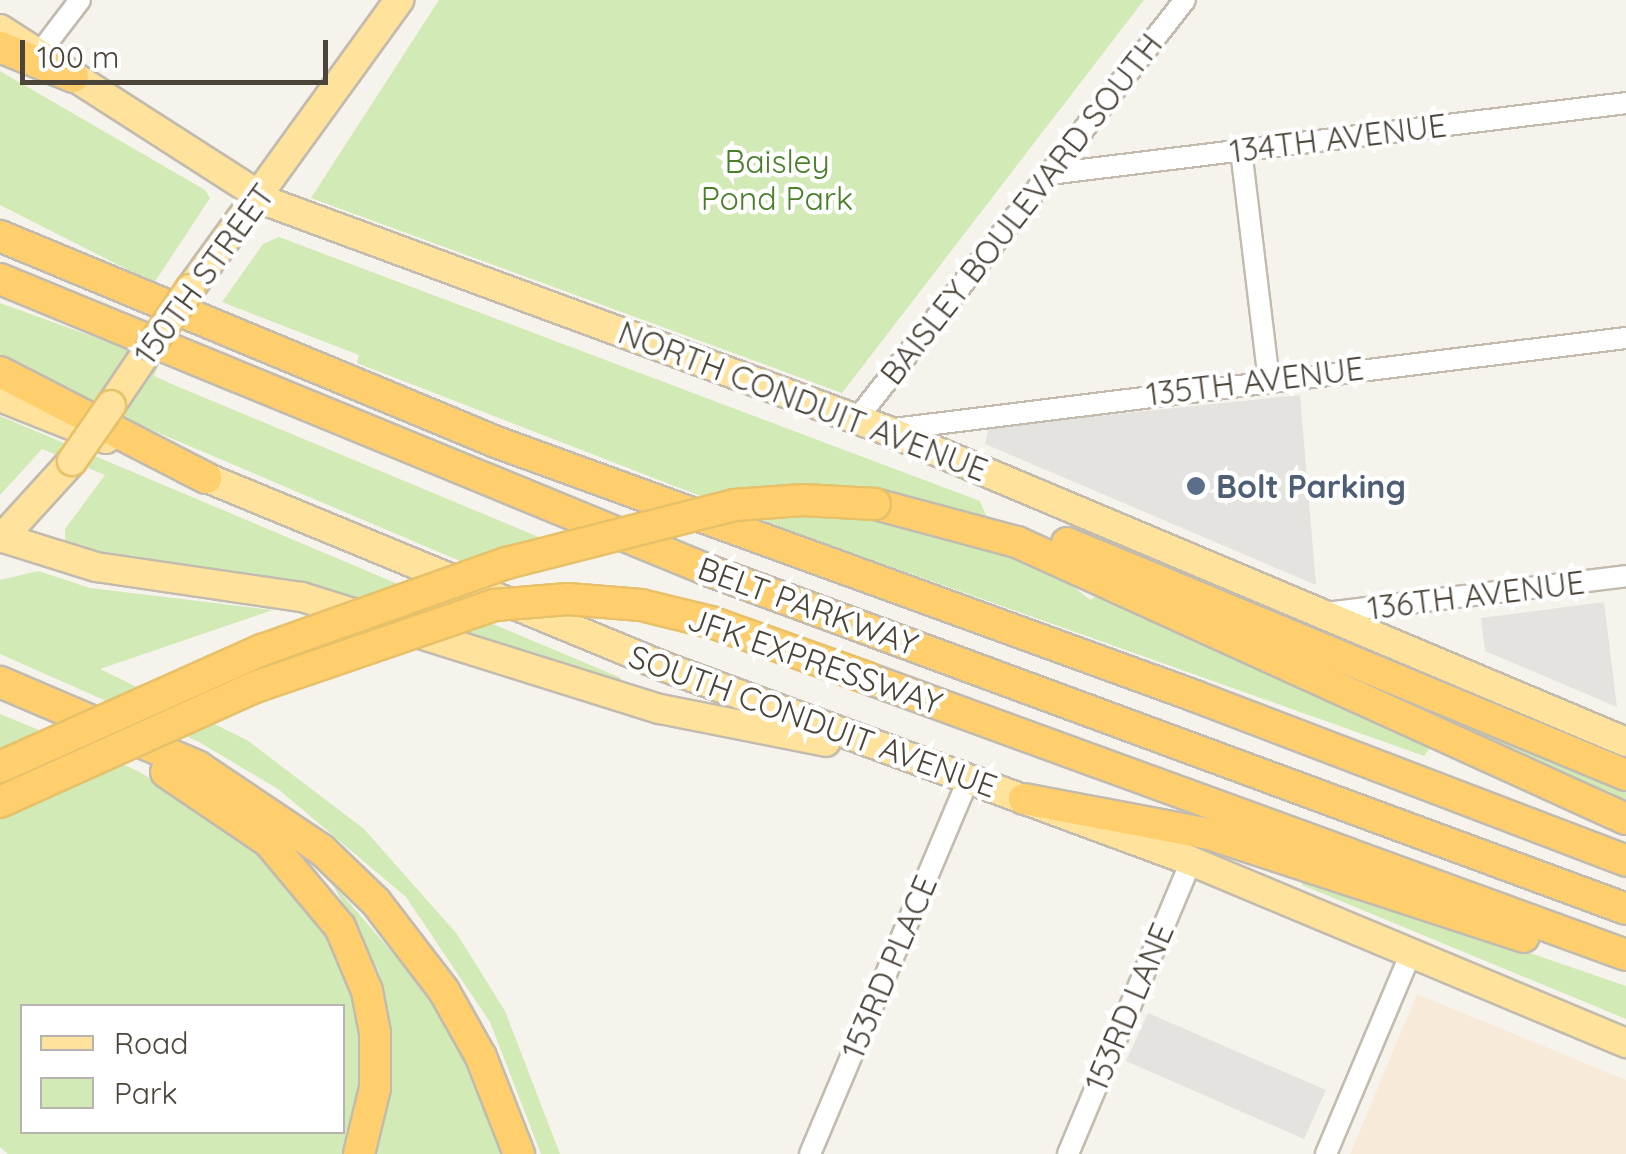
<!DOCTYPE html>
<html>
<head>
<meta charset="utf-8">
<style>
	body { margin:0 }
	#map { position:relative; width:1626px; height:1154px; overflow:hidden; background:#f6f3ec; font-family:Quicksand,sans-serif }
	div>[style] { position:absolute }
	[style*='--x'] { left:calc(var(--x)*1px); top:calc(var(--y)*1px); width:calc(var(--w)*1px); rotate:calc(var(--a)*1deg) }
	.commercial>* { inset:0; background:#f7ead8 }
	.green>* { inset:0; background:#d2eab5 }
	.parking>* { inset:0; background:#e5e3e0 }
	.roads { filter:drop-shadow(2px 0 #c2bbae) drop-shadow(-2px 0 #c2bbae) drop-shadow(0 2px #c2bbae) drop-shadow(0 -2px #c2bbae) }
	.minor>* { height:20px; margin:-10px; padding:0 10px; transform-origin:10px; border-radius:10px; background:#fff }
	.major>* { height:28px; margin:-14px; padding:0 14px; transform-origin:14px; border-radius:14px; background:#ffe39c }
	.highway>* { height:30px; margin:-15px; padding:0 15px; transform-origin:15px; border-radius:15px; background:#ffcf6e }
	.bridges { filter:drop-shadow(2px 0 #e6c16a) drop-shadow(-2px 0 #e6c16a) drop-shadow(0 2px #e6c16a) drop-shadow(0 -2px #e6c16a) }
	.major-bridge>* { height:28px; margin:-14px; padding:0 14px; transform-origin:14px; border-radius:14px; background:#ffe39c }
	.highway-bridge>* { height:30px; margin:-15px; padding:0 15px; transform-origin:15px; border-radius:15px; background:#ffcf6e }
	.dots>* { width:28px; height:28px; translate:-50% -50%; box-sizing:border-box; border:5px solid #fff; border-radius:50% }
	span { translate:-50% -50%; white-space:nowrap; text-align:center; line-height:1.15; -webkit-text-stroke:9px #fff; paint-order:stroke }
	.street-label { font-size:32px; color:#4b4439 }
	.park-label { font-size:32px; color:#4a7f2a }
	.service-label { font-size:32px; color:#4e5e75; font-weight:700 }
	.left { translate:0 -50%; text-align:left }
	.legend { position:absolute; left:20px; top:1004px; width:325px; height:130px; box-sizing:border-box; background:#fff; border:2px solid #b7b4b0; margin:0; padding:12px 18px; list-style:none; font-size:30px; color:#4b4439 }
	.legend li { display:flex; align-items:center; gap:20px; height:50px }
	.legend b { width:50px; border:2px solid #b7b4b0 }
	.scale { position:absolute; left:20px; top:40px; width:308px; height:45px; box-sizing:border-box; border:5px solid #4b4439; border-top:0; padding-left:12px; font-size:30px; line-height:35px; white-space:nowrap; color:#4b4439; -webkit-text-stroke:8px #fff; paint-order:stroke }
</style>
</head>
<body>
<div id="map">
	<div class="commercial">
		<div style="clip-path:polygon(1417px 994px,1626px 1080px,1626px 1154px,1350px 1154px)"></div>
	</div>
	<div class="green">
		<div style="clip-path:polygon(439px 0,1144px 0,842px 393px,311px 198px)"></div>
		<div style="clip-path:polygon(0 71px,205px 190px,210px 198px,154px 283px,0 205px)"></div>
		<div style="clip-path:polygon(279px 237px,980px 501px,1001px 552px,1058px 574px,1090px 600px,1100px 594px,1430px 748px,1424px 756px,796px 533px,357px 363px,359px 355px,222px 302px,263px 244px)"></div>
		<div style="clip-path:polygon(0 303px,141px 354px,159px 365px,154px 376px,174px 385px,541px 538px,460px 561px,22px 375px,0 365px)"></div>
		<div style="clip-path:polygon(0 416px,621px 678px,617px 686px,77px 550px,65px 541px,65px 529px,105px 475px,42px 449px,0 495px)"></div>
		<div style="clip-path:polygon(38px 571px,90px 588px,273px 610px,100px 669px,247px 740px,364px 829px,457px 934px,505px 1011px,560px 1154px,541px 1154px,490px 1022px,406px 897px,278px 789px,199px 742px,0 654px,0 580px)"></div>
		<div style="clip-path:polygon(evenodd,0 714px,136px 770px,244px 833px,311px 898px,354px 982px,365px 1068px,346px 1154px,8px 1154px,0 1147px,0 714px,22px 1006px,342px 1006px,342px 1132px,22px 1132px,22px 1006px)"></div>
		<div style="clip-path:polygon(1455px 716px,1626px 783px,1626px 810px,1450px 726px)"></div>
		<div style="clip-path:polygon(1305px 876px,1626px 986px,1626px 1019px,1302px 885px)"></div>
		<div style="clip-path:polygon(332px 883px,431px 997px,472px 1070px,502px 1154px,376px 1154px,391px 1071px,379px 972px)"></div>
	</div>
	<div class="parking">
		<div style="clip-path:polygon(1300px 395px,1316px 585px,985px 444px,989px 427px)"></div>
		<div style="clip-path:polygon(1604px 602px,1617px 707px,1485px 651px,1481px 618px)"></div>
		<div style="clip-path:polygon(1148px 1013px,1326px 1090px,1304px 1139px,1126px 1061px)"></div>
	</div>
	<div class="roads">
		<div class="minor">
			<div style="--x:38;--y:55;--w:69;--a:-52.6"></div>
			<div style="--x:1241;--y:150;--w:232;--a:83.1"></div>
			<div style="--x:1049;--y:174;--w:581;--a:-7.01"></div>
			<div style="--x:857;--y:419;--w:532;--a:-51.95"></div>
			<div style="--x:886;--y:430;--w:746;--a:-7.09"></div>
			<div style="--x:1326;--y:613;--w:302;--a:-7"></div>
			<div style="--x:810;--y:1154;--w:406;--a:-67.1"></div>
			<div style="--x:1068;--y:1154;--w:318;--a:-67.2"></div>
			<div style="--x:1326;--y:1154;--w:218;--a:-67.1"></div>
		</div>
		<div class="major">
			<div style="--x:0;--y:29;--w:322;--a:32.7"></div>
			<div style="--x:271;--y:203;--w:656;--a:20.26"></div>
			<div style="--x:886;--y:430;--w:803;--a:22.86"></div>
			<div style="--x:190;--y:289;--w:357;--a:-54.1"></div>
			<div style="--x:0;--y:397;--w:114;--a:21.6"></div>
			<div style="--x:111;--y:405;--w:71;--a:-55.9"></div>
			<div style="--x:188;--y:470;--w:516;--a:22.44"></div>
			<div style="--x:665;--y:667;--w:561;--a:20.25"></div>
			<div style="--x:1191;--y:861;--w:472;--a:22.7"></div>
			<div style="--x:0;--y:537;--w:101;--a:17.4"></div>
			<div style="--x:96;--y:567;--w:208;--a:8.3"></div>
			<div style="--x:302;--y:597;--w:375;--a:17.4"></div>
			<div style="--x:660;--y:709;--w:169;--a:11.2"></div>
			<div style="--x:2;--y:538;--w:104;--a:-47.7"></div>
		</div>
		<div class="highway">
			<div style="--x:0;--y:47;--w:79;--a:22.3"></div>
			<div style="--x:0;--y:236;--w:537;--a:22.55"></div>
			<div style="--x:496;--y:442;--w:744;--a:19.97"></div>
			<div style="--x:1195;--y:696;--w:462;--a:20.9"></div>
			<div style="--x:0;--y:279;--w:768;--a:22.36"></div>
			<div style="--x:710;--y:571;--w:976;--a:20.25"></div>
			<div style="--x:0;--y:372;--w:232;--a:27.2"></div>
			<div style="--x:875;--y:504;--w:147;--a:15"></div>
			<div style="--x:1017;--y:542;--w:669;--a:24.46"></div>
			<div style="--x:1067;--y:543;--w:605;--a:22.54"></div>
			<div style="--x:867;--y:678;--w:808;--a:20.05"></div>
			<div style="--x:0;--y:682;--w:214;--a:23.1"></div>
			<div style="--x:197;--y:766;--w:151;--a:33.9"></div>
			<div style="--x:322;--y:850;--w:75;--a:43.9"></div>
			<div style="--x:376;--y:902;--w:112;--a:52.6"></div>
			<div style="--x:444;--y:991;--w:76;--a:60.7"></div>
			<div style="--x:481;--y:1057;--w:104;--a:68.6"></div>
			<div style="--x:166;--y:772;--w:123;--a:34.1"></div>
			<div style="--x:268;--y:841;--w:112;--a:50.1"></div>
			<div style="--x:340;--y:927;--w:69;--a:67.1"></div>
			<div style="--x:367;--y:991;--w:43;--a:79.2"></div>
			<div style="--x:375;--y:1033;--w:55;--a:90"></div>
			<div style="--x:375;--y:1088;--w:68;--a:103.6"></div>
			<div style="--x:1024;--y:799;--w:188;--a:10.7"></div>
			<div style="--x:1209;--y:834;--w:331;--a:18.1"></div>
		</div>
	</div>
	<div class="bridges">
		<div class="major-bridge">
			<div style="--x:151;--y:346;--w:69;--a:-55.6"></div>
			<div style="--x:72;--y:461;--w:68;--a:-55.1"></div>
		</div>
		<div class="highway-bridge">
			<div style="--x:0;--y:767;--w:287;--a:-24.1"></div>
			<div style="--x:262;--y:650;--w:260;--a:-19.6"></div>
			<div style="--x:507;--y:563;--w:234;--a:-14.3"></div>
			<div style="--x:734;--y:505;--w:69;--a:-4.1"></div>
			<div style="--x:803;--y:500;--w:72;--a:3.2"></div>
			<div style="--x:0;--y:802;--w:277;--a:-24.3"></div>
			<div style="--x:252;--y:688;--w:257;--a:-18.9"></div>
			<div style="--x:495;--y:605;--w:73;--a:-4.7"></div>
			<div style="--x:568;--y:599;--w:73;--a:4.7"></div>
			<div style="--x:641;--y:605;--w:72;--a:13.7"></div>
			<div style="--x:711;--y:622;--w:166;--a:19.7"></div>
		</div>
	</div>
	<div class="dots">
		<div style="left:1196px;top:486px;background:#5c6f8a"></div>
	</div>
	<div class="street-label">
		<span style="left:1338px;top:138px;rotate:-7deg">134TH AVENUE</span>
		<span style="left:1021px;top:209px;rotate:-52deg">BAISLEY BOULEVARD SOUTH</span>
		<span style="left:204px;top:274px;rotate:-54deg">150TH STREET</span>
		<span style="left:1255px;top:381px;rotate:-7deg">135TH AVENUE</span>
		<span style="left:803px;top:401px;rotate:21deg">NORTH CONDUIT AVENUE</span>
		<span style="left:1476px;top:595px;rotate:-7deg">136TH AVENUE</span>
		<span style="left:808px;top:606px;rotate:20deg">BELT PARKWAY</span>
		<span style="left:815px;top:661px;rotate:19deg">JFK EXPRESSWAY</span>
		<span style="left:813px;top:721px;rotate:20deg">SOUTH CONDUIT AVENUE</span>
		<span style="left:889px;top:967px;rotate:-67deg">153RD PLACE</span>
		<span style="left:1129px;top:1007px;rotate:-67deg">153RD LANE</span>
	</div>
	<div class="park-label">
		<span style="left:777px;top:180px">Baisley<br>Pond Park</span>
	</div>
	<div class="service-label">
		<span class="left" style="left:1216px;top:486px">Bolt Parking</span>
	</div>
	<ul class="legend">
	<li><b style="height:12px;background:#ffe39c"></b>Road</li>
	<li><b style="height:28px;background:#d2eab5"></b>Park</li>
	</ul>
	<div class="scale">100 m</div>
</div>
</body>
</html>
